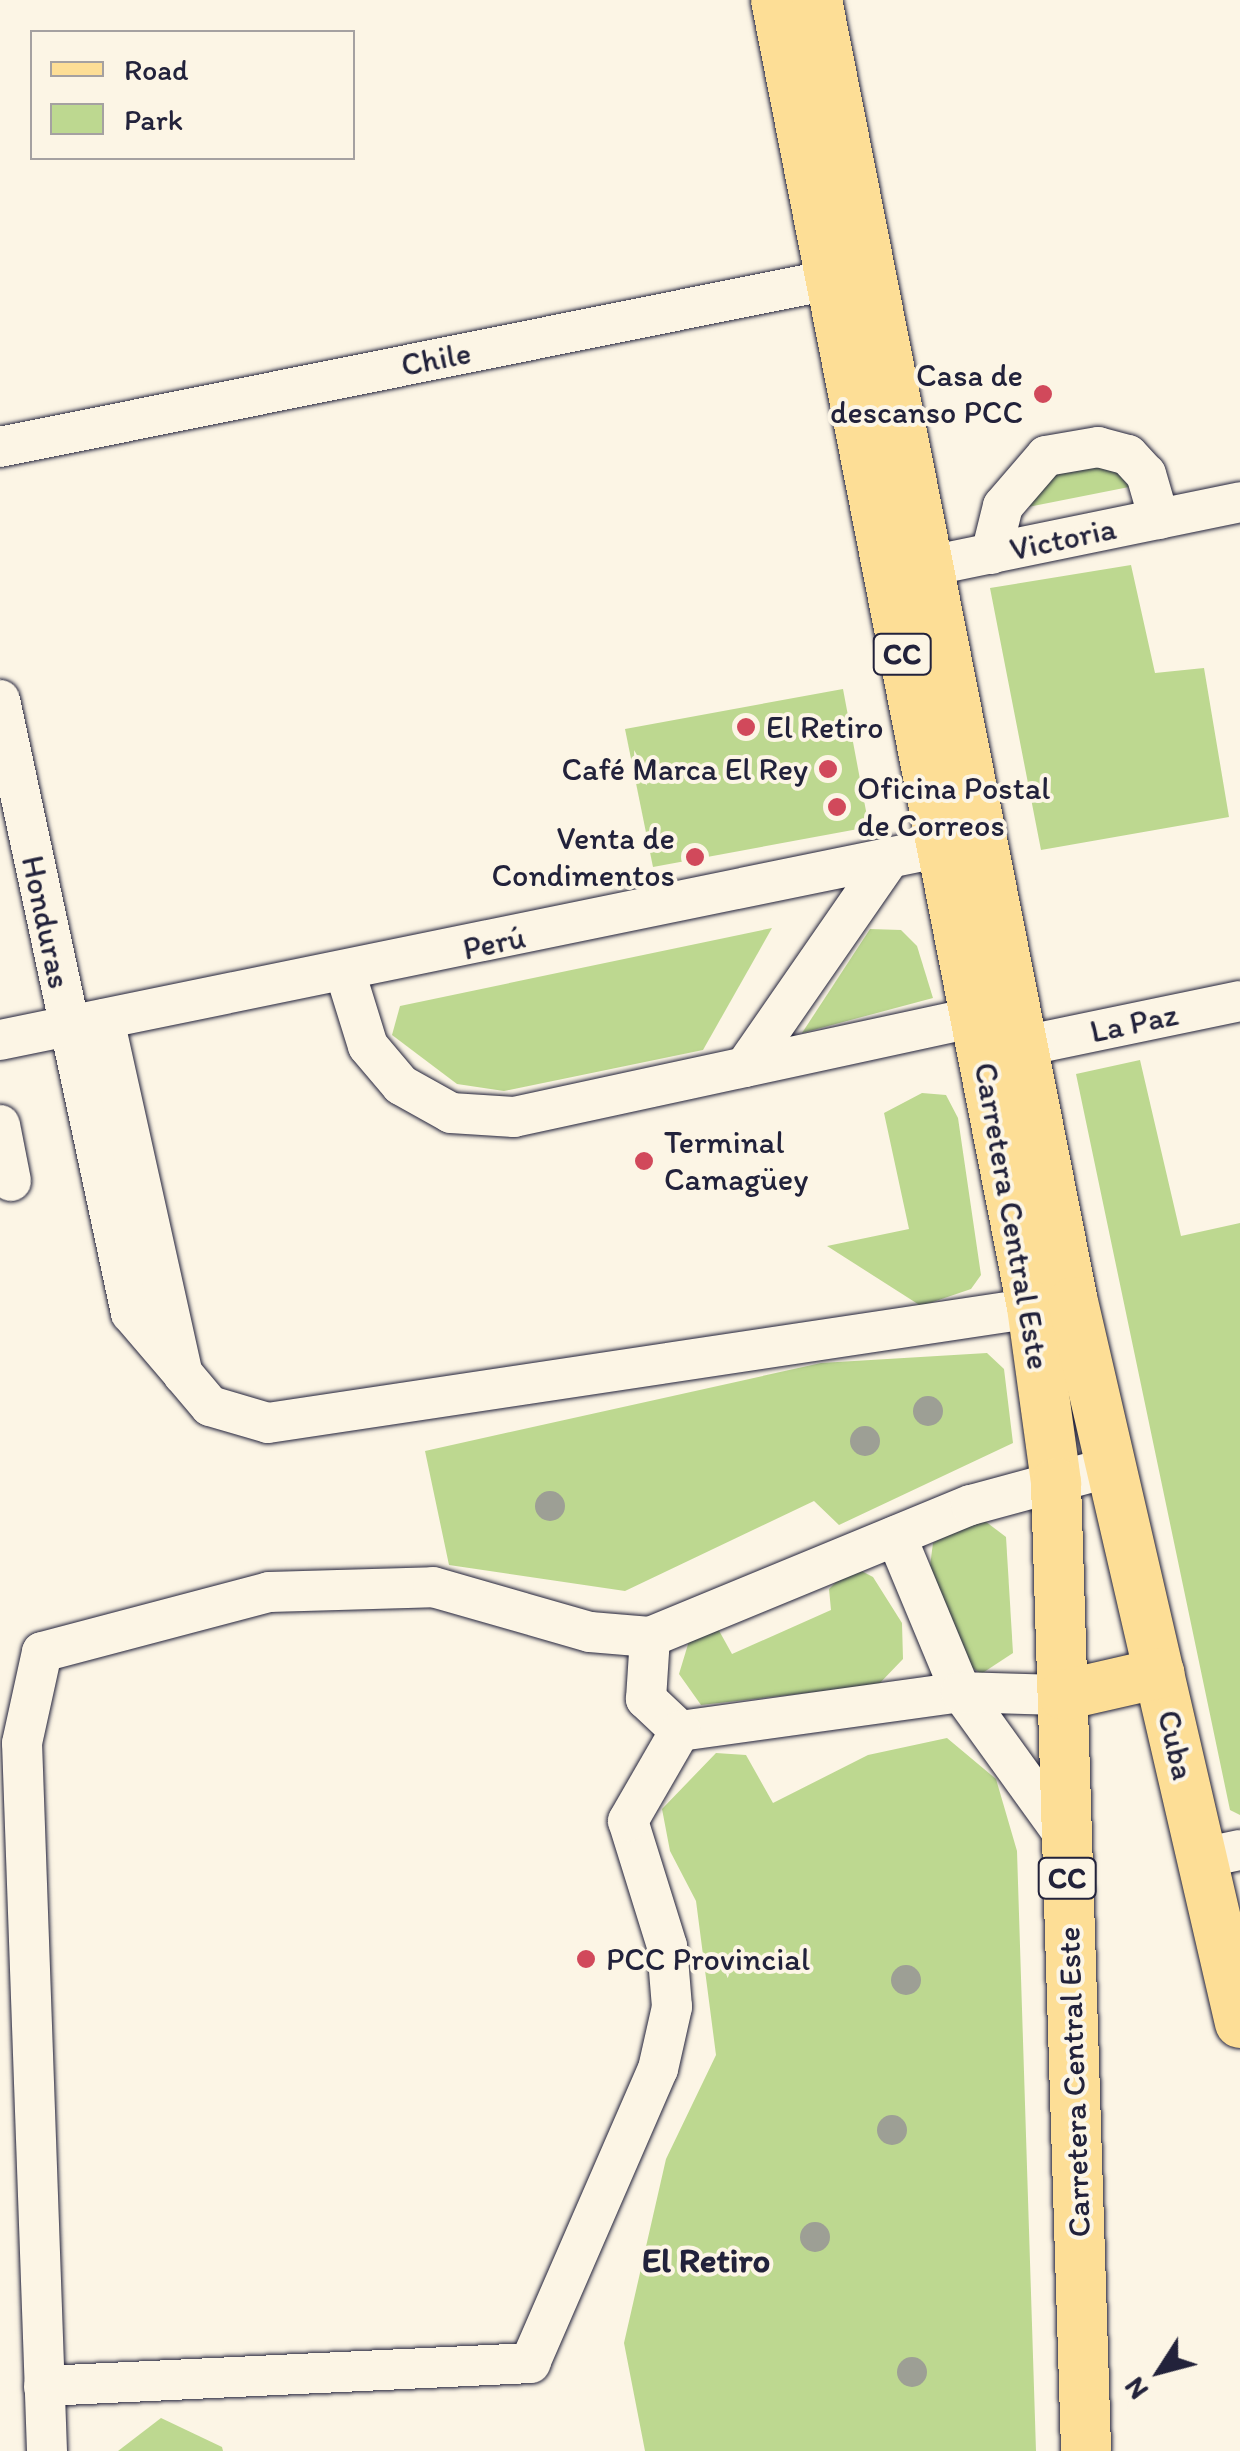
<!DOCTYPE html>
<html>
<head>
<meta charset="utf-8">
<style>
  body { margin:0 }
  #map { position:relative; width:1240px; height:2451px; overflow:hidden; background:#fcf5e5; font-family:Itim,sans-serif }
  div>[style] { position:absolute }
  .green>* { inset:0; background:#bdd890 }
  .roads { filter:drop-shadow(0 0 2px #22223b) drop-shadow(0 0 2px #22223b) }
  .minor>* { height:40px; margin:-20px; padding:0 20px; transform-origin:20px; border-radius:20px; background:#fcf5e5 }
  .major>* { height:50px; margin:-25px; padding:0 25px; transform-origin:25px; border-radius:25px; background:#fdde96 }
  .trees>* { width:30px; height:30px; margin:-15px; border-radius:50%; background:#9d9f95 }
  .dots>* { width:28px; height:28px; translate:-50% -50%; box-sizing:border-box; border:5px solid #fcf5e5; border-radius:50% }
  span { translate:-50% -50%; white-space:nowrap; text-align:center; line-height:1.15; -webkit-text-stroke:8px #fcf5e5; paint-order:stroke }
  .shield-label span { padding:2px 8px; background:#fcf5e5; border:2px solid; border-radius:8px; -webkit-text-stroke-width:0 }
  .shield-label { font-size:30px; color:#22223b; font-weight:700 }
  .street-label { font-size:32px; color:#22223b }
  .poi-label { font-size:32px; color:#22223b }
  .right { translate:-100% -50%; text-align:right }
  .left { translate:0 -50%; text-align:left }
  .neighbourhood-label { font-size:35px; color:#22223b; font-weight:700 }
  .legend { position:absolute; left:30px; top:30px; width:325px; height:130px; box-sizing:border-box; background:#fcf5e5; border:2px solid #a5a1a1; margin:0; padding:12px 18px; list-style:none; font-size:30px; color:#22223b }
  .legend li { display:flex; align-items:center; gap:20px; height:50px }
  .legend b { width:50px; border:2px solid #a5a1a1 }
  .north { position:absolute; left:1110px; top:2321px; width:100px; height:100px; -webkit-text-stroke:8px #fcf5e5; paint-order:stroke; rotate:234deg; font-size:28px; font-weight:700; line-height:40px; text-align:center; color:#22223b }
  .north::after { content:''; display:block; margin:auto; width:35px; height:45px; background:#22223b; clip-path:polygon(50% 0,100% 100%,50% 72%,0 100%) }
</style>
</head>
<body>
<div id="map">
  <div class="green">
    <i style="clip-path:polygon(1092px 466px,1115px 469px,1129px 487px,1023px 508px,1057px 471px)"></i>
    <i style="clip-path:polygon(1131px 565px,1155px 673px,1204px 668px,1229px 817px,1041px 850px,990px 588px)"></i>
    <i style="clip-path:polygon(843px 689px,869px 827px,653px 867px,625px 729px)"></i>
    <i style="clip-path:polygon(772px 928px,703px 1050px,504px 1091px,457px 1084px,392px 1035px,400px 1006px)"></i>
    <i style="clip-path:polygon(870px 929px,901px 930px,917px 946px,933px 998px,802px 1033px)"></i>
    <i style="clip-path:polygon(1140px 1060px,1181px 1236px,1240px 1223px,1240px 1815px,1230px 1810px,1076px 1074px)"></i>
    <i style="clip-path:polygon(922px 1093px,946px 1095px,958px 1118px,981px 1275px,971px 1289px,921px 1306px,827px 1246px,909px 1229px,884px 1113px)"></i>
    <i style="clip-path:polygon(987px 1353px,1004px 1369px,1013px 1443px,839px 1525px,814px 1501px,625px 1591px,449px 1565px,425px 1451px,821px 1363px)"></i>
    <i style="clip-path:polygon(981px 1518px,1006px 1537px,1013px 1653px,981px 1674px,969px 1665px,930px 1566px,933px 1543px)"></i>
    <i style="clip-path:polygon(852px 1566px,873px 1577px,902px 1623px,903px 1659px,878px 1685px,701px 1705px,679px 1674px,689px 1641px,717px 1627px,732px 1654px,831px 1610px,829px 1589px)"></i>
    <i style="clip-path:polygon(947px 1738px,996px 1779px,1017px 1851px,1036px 2451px,645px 2451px,624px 2343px,666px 2159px,716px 2055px,696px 1901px,670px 1851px,662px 1809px,716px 1753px,746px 1755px,773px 1803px,868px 1755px)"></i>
    <i style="clip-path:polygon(161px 2418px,222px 2447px,223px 2451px,118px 2451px)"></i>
  </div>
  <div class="roads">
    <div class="minor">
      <i style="left:0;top:447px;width:876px;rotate:-11.39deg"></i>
      <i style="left:991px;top:554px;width:49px;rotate:-76deg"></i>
      <i style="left:1003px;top:506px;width:66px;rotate:-49.3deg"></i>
      <i style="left:1046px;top:456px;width:53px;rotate:-9.8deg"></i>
      <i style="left:1098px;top:447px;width:31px;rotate:15deg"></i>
      <i style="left:1128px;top:455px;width:26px;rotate:47deg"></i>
      <i style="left:1146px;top:474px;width:47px;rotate:73.9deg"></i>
      <i style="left:900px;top:572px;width:347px;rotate:-11.6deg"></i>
      <i style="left:0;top:700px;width:627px;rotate:77.94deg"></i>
      <i style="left:131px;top:1313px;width:74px;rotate:49.4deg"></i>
      <i style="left:346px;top:975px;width:74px;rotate:72.8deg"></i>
      <i style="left:368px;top:1046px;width:51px;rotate:49.8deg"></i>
      <i style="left:401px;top:1085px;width:57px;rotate:29.2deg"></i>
      <i style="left:451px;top:1113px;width:63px;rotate:3.6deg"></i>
      <i style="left:514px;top:1117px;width:473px;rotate:-12.2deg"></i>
      <i style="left:104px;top:1019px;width:364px;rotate:77.5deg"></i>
      <i style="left:183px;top:1374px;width:42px;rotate:49.8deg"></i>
      <i style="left:210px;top:1406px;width:60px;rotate:16.3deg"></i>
      <i style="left:268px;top:1423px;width:801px;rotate:-8.54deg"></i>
      <i style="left:0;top:1040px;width:991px;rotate:-11.58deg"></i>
      <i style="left:1028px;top:1045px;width:217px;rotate:-11.7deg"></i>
      <i style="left:745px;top:1067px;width:253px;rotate:-55.3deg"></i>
      <i style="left:0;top:1125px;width:57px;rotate:78.9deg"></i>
      <i style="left:896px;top:1536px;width:169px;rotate:67.4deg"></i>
      <i style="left:961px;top:1692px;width:178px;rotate:54.2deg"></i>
      <i style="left:680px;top:1731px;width:47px;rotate:-136.7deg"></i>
      <i style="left:646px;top:1699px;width:62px;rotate:-86.3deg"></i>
      <i style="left:650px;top:1637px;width:347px;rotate:-22.4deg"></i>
      <i style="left:971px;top:1505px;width:145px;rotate:-15.2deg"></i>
      <i style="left:680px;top:1731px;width:284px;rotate:-7.9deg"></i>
      <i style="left:961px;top:1692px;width:103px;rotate:1.7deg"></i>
      <i style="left:1202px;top:1858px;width:39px;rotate:-12deg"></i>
      <i style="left:44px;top:2386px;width:487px;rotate:-2.7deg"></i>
      <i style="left:530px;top:2363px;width:321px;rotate:-66.5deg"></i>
      <i style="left:658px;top:2069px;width:64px;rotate:-77.3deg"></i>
      <i style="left:672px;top:2007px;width:61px;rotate:-94.7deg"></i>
      <i style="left:667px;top:1946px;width:131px;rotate:-107.3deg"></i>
      <i style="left:628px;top:1821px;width:104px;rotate:-60deg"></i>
      <i style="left:47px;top:2451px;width:708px;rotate:-92.02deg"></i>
      <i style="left:22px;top:1743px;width:93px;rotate:-77.6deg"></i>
      <i style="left:42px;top:1652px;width:235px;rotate:-14.8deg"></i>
      <i style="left:269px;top:1592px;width:164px;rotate:-1.7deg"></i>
      <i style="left:433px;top:1587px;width:163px;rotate:16deg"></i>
      <i style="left:590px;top:1632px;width:60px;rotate:4.8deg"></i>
    </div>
    <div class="major">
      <i style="left:776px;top:0;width:1332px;rotate:78.92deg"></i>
      <i style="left:1032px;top:1307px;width:178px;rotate:82.2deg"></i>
      <i style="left:1056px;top:1483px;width:968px;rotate:88.22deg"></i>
      <i style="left:817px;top:0;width:1327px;rotate:78.88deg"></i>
      <i style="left:1073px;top:1302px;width:740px;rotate:76.96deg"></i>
      <i style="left:1064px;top:1695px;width:98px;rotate:-12.9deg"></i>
    </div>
  </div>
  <div class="trees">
    <i style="left:928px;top:1411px"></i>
    <i style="left:865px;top:1441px"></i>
    <i style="left:550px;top:1506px"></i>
    <i style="left:906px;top:1980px"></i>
    <i style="left:892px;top:2130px"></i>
    <i style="left:815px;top:2237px"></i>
    <i style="left:912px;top:2372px"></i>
  </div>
  <div class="dots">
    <i style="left:1043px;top:394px;background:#d1495b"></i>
    <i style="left:746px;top:727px;background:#d1495b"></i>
    <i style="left:828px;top:769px;background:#d1495b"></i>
    <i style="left:837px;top:807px;background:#d1495b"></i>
    <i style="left:695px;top:857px;background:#d1495b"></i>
    <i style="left:644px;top:1161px;background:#d1495b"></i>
    <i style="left:586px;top:1959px;background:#d1495b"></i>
  </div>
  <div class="shield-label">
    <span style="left:902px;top:654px">CC</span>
    <span style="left:1067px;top:1878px">CC</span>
  </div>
  <div class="street-label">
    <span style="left:436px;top:359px;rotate:-11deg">Chile</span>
    <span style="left:1063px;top:539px;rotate:-12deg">Victoria</span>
    <span style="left:46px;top:922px;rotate:78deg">Honduras</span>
    <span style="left:494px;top:943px;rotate:-12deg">Perú</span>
    <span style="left:1134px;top:1023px;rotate:-12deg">La Paz</span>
    <span style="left:1012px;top:1216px;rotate:80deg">Carretera Central Este</span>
    <span style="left:1176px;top:1745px;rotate:77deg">Cuba</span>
    <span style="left:1074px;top:2082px;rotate:-92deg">Carretera Central Este</span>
  </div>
  <div class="poi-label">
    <span class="right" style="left:1023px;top:394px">Casa de<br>descanso PCC</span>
    <span class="left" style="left:766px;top:727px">El Retiro</span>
    <span class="right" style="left:808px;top:769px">Café Marca El Rey</span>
    <span class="left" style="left:857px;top:807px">Oficina Postal<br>de Correos</span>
    <span class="right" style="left:675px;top:857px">Venta de<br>Condimentos</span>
    <span class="left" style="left:664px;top:1161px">Terminal<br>Camagüey</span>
    <span class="left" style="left:606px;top:1959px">PCC Provincial</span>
  </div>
  <div class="neighbourhood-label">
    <span style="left:706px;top:2260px">El Retiro</span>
  </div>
  <ul class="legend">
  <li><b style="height:12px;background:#fdde96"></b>Road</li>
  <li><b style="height:28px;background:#bdd890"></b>Park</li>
  </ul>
  <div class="north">N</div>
</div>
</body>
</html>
